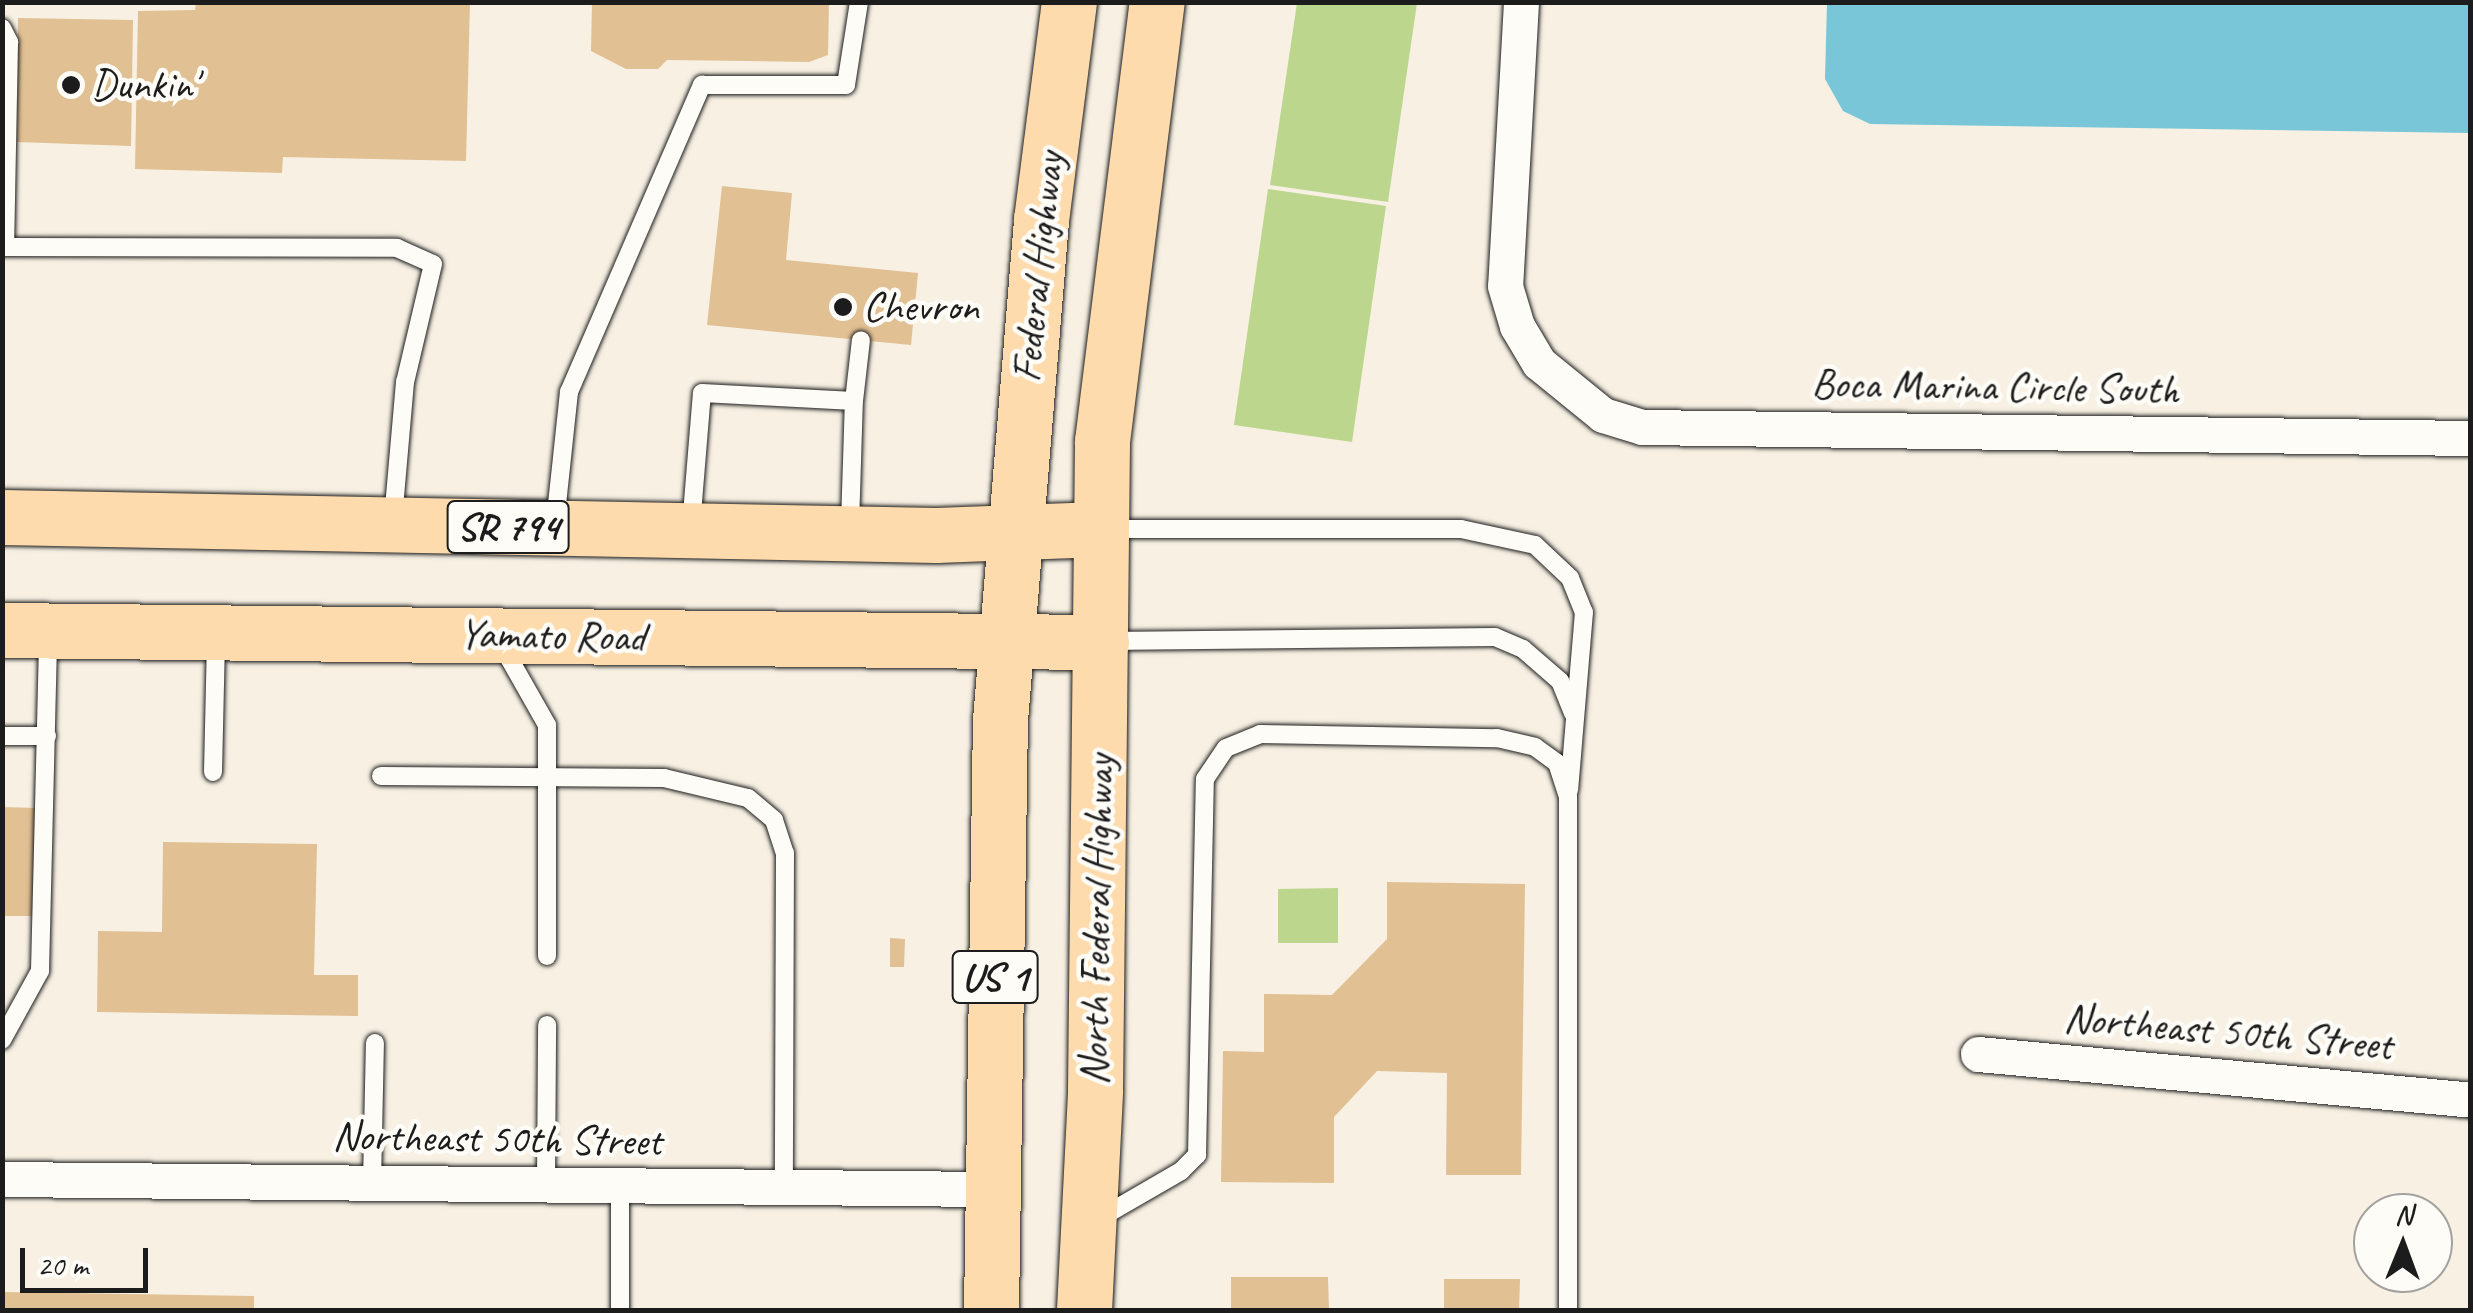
<!DOCTYPE html>
<html>
<head>
<meta charset="utf-8">
<style>
  body { margin:0 }
  #map { position:relative; width:2473px; height:1313px; overflow:hidden; background:#f7f0e3; font-family:Caveat,sans-serif }
  div>[style] { position:absolute }
  .green>* { inset:0; background:#bcd68e }
  .water>* { inset:0; background:#79c6d8 }
  .building>* { inset:0; background:#e1c093 }
  .roads { filter:drop-shadow(0 0 2px #1c1c1c) drop-shadow(0 0 2px #1c1c1c) }
  .lane>* { height:18px; margin:-9px; padding:0 9px; transform-origin:9px; border-radius:9px; background:#fdfcf7 }
  .street>* { height:35px; margin:-17.5px; padding:0 17.5px; transform-origin:17.5px; border-radius:17.5px; background:#fdfcf7 }
  .primary>* { height:55px; margin:-27.5px; padding:0 27.5px; transform-origin:27.5px; border-radius:27.5px; background:#fedbac }
  .dots>* { width:28px; height:28px; translate:-50% -50%; box-sizing:border-box; border:5px solid #fdfcf7; border-radius:50% }
  span { translate:-50% -50%; white-space:nowrap; text-align:center; line-height:1.15; -webkit-text-stroke:9px #fdfcf7; paint-order:stroke }
  .shield-label span { padding:2px 8px; background:#fdfcf7; border:2px solid; border-radius:8px; -webkit-text-stroke-width:0 }
  .shield-label { font-size:40px; color:#1c1c1c; font-weight:700 }
  .poi-label { font-size:42px; color:#1c1c1c }
  .left { translate:0 -50%; text-align:left }
  .street-label { font-size:42px; color:#1c1c1c }
  .frame { position:absolute; inset:0; border:5px solid #1c1c1c; pointer-events:none }
  .north { position:absolute; left:2353px; top:1193px; width:100px; height:100px; box-sizing:border-box; background:#fdfcf7; border:2px solid #a3a29f; border-radius:50%; rotate:1deg; font-size:28px; font-weight:700; line-height:40px; text-align:center; color:#1c1c1c }
  .north::after { content:''; display:block; margin:auto; width:35px; height:45px; background:#1c1c1c; clip-path:polygon(50% 0,100% 100%,50% 72%,0 100%) }
  .scale { position:absolute; left:20px; top:1248px; width:128px; height:45px; box-sizing:border-box; border:5px solid #1c1c1c; border-top:0; padding-left:12px; font-size:30px; line-height:35px; white-space:nowrap; color:#1c1c1c; -webkit-text-stroke:8px #fdfcf7; paint-order:stroke }
</style>
</head>
<body>
<div id="map">
  <div class="green">
    <i style="clip-path:polygon(1297px 3px,1417px 3px,1388px 202px,1270px 185px)"></i>
    <i style="clip-path:polygon(1268px 189px,1386px 206px,1352px 442px,1234px 425px)"></i>
    <i style="clip-path:polygon(1338px 888px,1338px 943px,1278px 943px,1278px 889px)"></i>
  </div>
  <div class="water">
    <i style="clip-path:polygon(1827px 3px,2470px 3px,2470px 133px,1870px 124px,1843px 111px,1825px 79px)"></i>
  </div>
  <div class="building">
    <i style="clip-path:polygon(196px 2px,470px 2px,466px 161px,283px 157px,282px 173px,135px 169px,138px 11px,195px 10px)"></i>
    <i style="clip-path:polygon(592px 2px,829px 2px,828px 55px,809px 62px,667px 60px,658px 69px,626px 69px,591px 51px)"></i>
    <i style="clip-path:polygon(18px 18px,133px 20px,131px 146px,17px 142px)"></i>
    <i style="clip-path:polygon(722px 186px,792px 193px,786px 260px,918px 273px,911px 345px,707px 325px)"></i>
    <i style="clip-path:polygon(2px 807px,37px 808px,35px 916px,2px 916px)"></i>
    <i style="clip-path:polygon(163px 842px,317px 844px,314px 975px,358px 975px,358px 1016px,97px 1012px,98px 931px,162px 932px)"></i>
    <i style="clip-path:polygon(1387px 882px,1525px 884px,1521px 1175px,1446px 1175px,1447px 1073px,1377px 1071px,1334px 1117px,1334px 1183px,1221px 1182px,1223px 1051px,1264px 1052px,1264px 994px,1332px 995px,1387px 939px)"></i>
    <i style="clip-path:polygon(890px 938px,905px 939px,904px 967px,890px 967px)"></i>
    <i style="clip-path:polygon(1231px 1277px,1328px 1277px,1329px 1310px,1231px 1310px)"></i>
    <i style="clip-path:polygon(1444px 1279px,1520px 1279px,1519px 1310px,1444px 1310px)"></i>
    <i style="clip-path:polygon(2px 1292px,254px 1296px,254px 1310px,2px 1310px)"></i>
  </div>
  <div class="roads">
    <div class="lane">
      <i style="left:2px;top:28px;width:16px;rotate:63deg"></i>
      <i style="left:9px;top:42px;width:205px;rotate:91.1deg"></i>
      <i style="left:2px;top:247px;width:395px;rotate:0.1deg"></i>
      <i style="left:397px;top:248px;width:39px;rotate:24deg"></i>
      <i style="left:433px;top:264px;width:121px;rotate:103.3deg"></i>
      <i style="left:405px;top:382px;width:138px;rotate:95deg"></i>
      <i style="left:555px;top:523px;width:132px;rotate:-83.9deg"></i>
      <i style="left:569px;top:392px;width:335px;rotate:-66.6deg"></i>
      <i style="left:702px;top:85px;width:144px"></i>
      <i style="left:846px;top:85px;width:84px;rotate:-81.1deg"></i>
      <i style="left:850px;top:525px;width:124px;rotate:-88.2deg"></i>
      <i style="left:691px;top:526px;width:133px;rotate:-85.3deg"></i>
      <i style="left:702px;top:393px;width:152px;rotate:3deg"></i>
      <i style="left:854px;top:401px;width:61px;rotate:-83.5deg"></i>
      <i style="left:1106px;top:529px;width:355px"></i>
      <i style="left:1461px;top:529px;width:76px;rotate:12.2deg"></i>
      <i style="left:1535px;top:545px;width:48px;rotate:43.3deg"></i>
      <i style="left:1570px;top:578px;width:37px;rotate:68deg"></i>
      <i style="left:1584px;top:612px;width:178px;rotate:94.8deg"></i>
      <i style="left:1106px;top:641px;width:389px;rotate:-0.6deg"></i>
      <i style="left:1495px;top:637px;width:30px;rotate:23deg"></i>
      <i style="left:1523px;top:649px;width:49px;rotate:40.9deg"></i>
      <i style="left:1560px;top:681px;width:35px;rotate:68deg"></i>
      <i style="left:501px;top:644px;width:93px;rotate:60.4deg"></i>
      <i style="left:547px;top:725px;width:231px;rotate:90deg"></i>
      <i style="left:2px;top:736px;width:45px"></i>
      <i style="left:213px;top:772px;width:132px;rotate:-88.7deg"></i>
      <i style="left:381px;top:776px;width:283px;rotate:0.4deg"></i>
      <i style="left:664px;top:778px;width:86px;rotate:13.4deg"></i>
      <i style="left:748px;top:798px;width:34px;rotate:40deg"></i>
      <i style="left:774px;top:820px;width:35px;rotate:72deg"></i>
      <i style="left:785px;top:853px;width:333px;rotate:90.2deg"></i>
      <i style="left:2px;top:1040px;width:79px;rotate:-61.2deg"></i>
      <i style="left:40px;top:971px;width:336px;rotate:-88.6deg"></i>
      <i style="left:372px;top:1183px;width:140px;rotate:-88.8deg"></i>
      <i style="left:546px;top:1184px;width:159px;rotate:-89.6deg"></i>
      <i style="left:620px;top:1185px;width:125px;rotate:90deg"></i>
      <i style="left:1100px;top:1218px;width:94px;rotate:-30.1deg"></i>
      <i style="left:1181px;top:1171px;width:23px;rotate:-45deg"></i>
      <i style="left:1197px;top:1155px;width:376px;rotate:-88.8deg"></i>
      <i style="left:1205px;top:779px;width:37px;rotate:-56deg"></i>
      <i style="left:1226px;top:748px;width:37px;rotate:-22deg"></i>
      <i style="left:1260px;top:734px;width:237px;rotate:1deg"></i>
      <i style="left:1497px;top:738px;width:39px;rotate:13deg"></i>
      <i style="left:1535px;top:747px;width:27px;rotate:36deg"></i>
      <i style="left:1557px;top:763px;width:36px;rotate:72deg"></i>
      <i style="left:1568px;top:797px;width:513px;rotate:90deg"></i>
    </div>
    <div class="street">
      <i style="left:1521px;top:2px;width:284px;rotate:93.2deg"></i>
      <i style="left:1505px;top:286px;width:42px;rotate:73.3deg"></i>
      <i style="left:1517px;top:326px;width:43px;rotate:59.3deg"></i>
      <i style="left:1539px;top:363px;width:82px;rotate:39.1deg"></i>
      <i style="left:1603px;top:415px;width:41px;rotate:17.1deg"></i>
      <i style="left:1642px;top:427px;width:828px;rotate:0.76deg"></i>
      <i style="left:1978px;top:1054px;width:494px;rotate:5.3deg"></i>
      <i style="left:2px;top:1179px;width:990px;rotate:0.58deg"></i>
    </div>
    <div class="primary">
      <i style="left:2px;top:517px;width:934px;rotate:1.1deg"></i>
      <i style="left:936px;top:535px;width:164px;rotate:-2.1deg"></i>
      <i style="left:2px;top:630px;width:1099px;rotate:0.63deg"></i>
      <i style="left:991px;top:1310px;width:590px;rotate:-89.13deg"></i>
      <i style="left:1000px;top:720px;width:502px;rotate:-85.31deg"></i>
      <i style="left:1041px;top:220px;width:220px;rotate:-82.7deg"></i>
      <i style="left:1084px;top:1310px;width:220px;rotate:-87.1deg"></i>
      <i style="left:1095px;top:1090px;width:649px;rotate:-89.38deg"></i>
      <i style="left:1102px;top:441px;width:442px;rotate:-82.9deg"></i>
    </div>
  </div>
  <div class="dots">
    <i style="left:71px;top:85px;background:#1c1c1c"></i>
    <i style="left:843px;top:307px;background:#1c1c1c"></i>
  </div>
  <div class="shield-label">
    <span style="left:508px;top:527px">SR 794</span>
    <span style="left:995px;top:977px">US 1</span>
  </div>
  <div class="poi-label">
    <span class="left" style="left:91px;top:85px">Dunkin'</span>
    <span class="left" style="left:863px;top:307px">Chevron</span>
  </div>
  <div class="street-label">
    <span style="left:1038px;top:267px;rotate:-84deg">Federal Highway</span>
    <span style="left:1995px;top:387px;rotate:1deg">Boca Marina Circle South</span>
    <span style="left:552px;top:636px;rotate:1deg">Yamato Road</span>
    <span style="left:1097px;top:920px;rotate:-89deg">North Federal Highway</span>
    <span style="left:2228px;top:1032px;rotate:5deg">Northeast 50th Street</span>
    <span style="left:497px;top:1139px;rotate:1deg">Northeast 50th Street</span>
  </div>
  <div class="frame"></div>
  <div class="north">N</div>
  <div class="scale">20 m</div>
</div>
</body>
</html>
